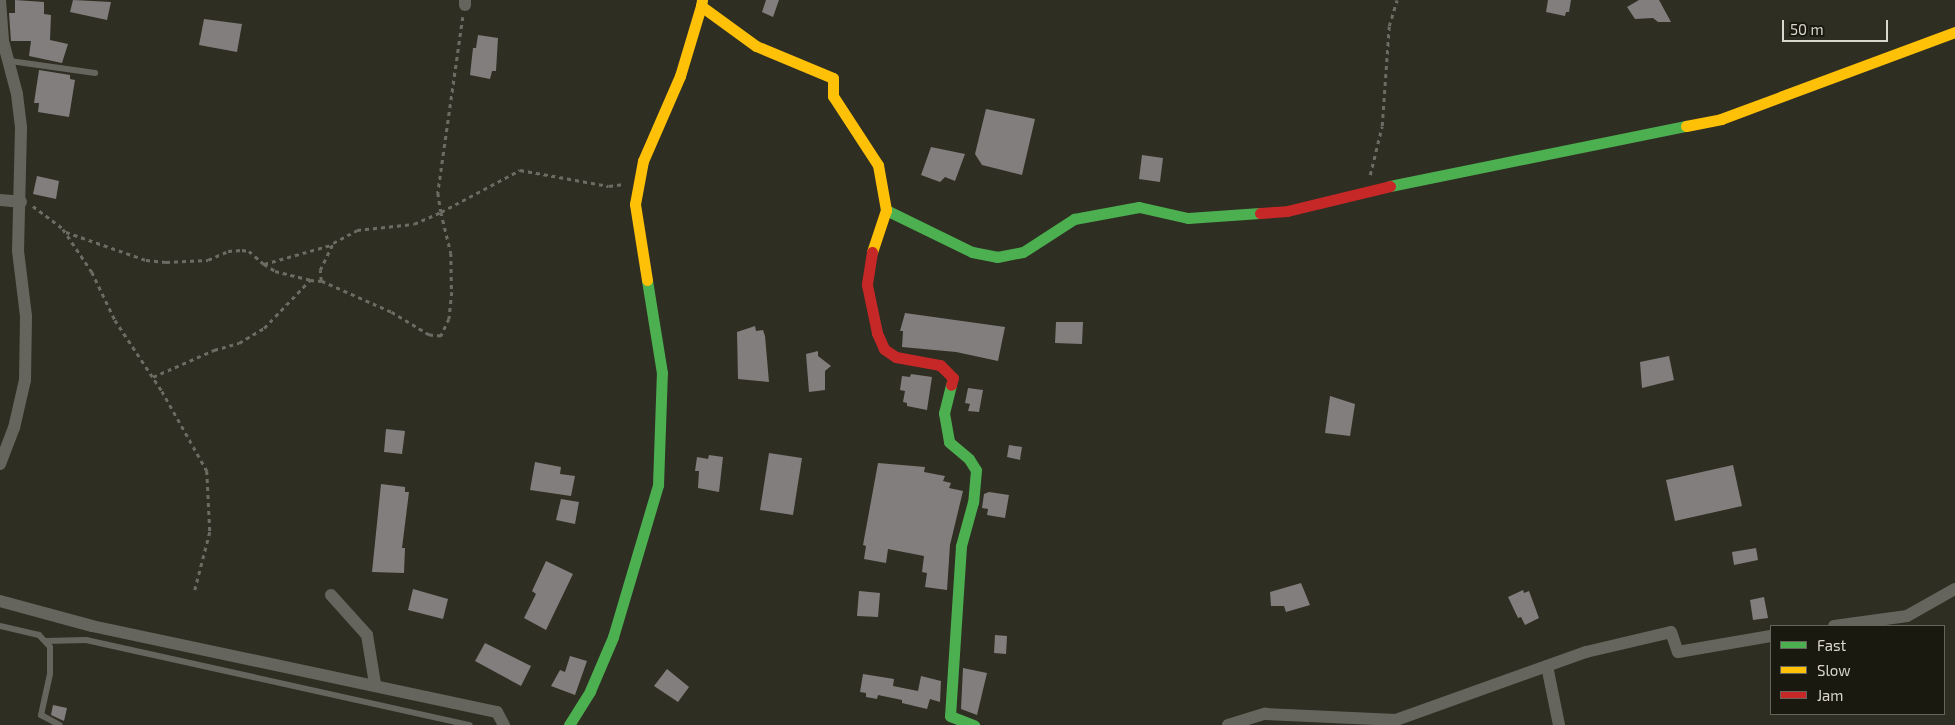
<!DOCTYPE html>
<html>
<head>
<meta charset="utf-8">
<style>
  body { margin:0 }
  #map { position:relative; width:1955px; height:725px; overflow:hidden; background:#2f2e23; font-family:"Exo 2",sans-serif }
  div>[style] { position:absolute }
  .building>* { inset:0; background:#827e7d }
  .path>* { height:2.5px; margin-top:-1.25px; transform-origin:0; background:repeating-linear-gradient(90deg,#6d6c64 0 4px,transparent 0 8px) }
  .lane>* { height:6px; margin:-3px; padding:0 3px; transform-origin:3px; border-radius:3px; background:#66655d }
  .street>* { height:12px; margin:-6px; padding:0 6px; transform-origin:6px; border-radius:6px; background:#66655d }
  .fast>* { height:11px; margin:-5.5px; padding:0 5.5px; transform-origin:5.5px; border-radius:5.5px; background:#4caf50 }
  .slow>* { height:11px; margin:-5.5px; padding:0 5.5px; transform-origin:5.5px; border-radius:5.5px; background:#ffc107 }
  .jam>* { height:11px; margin:-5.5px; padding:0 5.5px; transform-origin:5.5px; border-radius:5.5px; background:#c62828 }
  span { translate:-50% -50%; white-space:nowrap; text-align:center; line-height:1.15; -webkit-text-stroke:5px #1a1910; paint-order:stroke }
  .legend { position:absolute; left:1770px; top:625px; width:175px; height:90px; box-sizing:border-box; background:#1a1910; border:1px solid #67655b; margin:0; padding:6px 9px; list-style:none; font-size:15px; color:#dad8cc }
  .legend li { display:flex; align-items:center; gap:10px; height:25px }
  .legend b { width:25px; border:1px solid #67655b }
  .scale { position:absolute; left:1782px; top:20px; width:106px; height:22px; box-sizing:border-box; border:2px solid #dad8cc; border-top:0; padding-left:6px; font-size:15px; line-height:18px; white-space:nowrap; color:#dad8cc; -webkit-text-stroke:4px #1a1910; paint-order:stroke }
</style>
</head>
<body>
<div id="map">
  <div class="building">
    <i style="clip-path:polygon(15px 0,44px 2px,44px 14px,51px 15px,50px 40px,68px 44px,62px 63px,29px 56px,31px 41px,11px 41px,9px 13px,15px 13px)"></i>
    <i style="clip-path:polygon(73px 0,111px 2px,107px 20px,70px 12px)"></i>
    <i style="clip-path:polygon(766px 0,779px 0,773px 17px,762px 12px)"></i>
    <i style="clip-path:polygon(1548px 0,1571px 0,1569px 12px,1566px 12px,1565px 16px,1546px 12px)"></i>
    <i style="clip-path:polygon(1639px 0,1659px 0,1671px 22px,1658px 22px,1653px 18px,1635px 19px,1627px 7px)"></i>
    <i style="clip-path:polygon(204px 19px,242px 24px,237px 52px,199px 45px)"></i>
    <i style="clip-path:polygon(478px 35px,498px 38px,496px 71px,492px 71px,490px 79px,470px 75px,473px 48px,476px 48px)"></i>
    <i style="clip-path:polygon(39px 70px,70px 75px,70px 79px,75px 80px,69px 117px,38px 112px,39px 103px,34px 103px)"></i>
    <i style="clip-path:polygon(986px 109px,1035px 119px,1022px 175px,982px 165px,975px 154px)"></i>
    <i style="clip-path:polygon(931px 147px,965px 154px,955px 181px,945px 177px,940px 182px,921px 175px)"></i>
    <i style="clip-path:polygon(1142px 155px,1163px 158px,1160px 182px,1139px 179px)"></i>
    <i style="clip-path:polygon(37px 176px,59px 181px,56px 199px,33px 194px)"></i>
    <i style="clip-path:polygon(905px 313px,1005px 327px,998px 361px,956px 352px,902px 347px,903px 331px,900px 331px)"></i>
    <i style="clip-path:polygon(1056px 322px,1083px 322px,1082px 344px,1055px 343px)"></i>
    <i style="clip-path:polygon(755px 326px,756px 331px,763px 330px,765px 336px,769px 382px,738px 379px,737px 332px)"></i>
    <i style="clip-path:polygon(818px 351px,818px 356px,831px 366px,825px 371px,825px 390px,809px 392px,806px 354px)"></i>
    <i style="clip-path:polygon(1669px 356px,1674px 380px,1642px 388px,1640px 362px)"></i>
    <i style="clip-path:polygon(911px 374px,932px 377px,927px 410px,907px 406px,907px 403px,903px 402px,905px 391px,900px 390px,902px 376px,910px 377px)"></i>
    <i style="clip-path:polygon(968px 388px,983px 390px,979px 412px,968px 411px,970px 404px,965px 403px)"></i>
    <i style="clip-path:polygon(1330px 396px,1355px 404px,1350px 436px,1325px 433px)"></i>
    <i style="clip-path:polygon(386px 429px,405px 431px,402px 454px,384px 452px)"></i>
    <i style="clip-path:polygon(1009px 445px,1022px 447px,1020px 460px,1007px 457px)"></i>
    <i style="clip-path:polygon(769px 453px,802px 458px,793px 515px,760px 510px)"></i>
    <i style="clip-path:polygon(709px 455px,723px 457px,719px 492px,698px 488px,699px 471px,695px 471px,697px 457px,708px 459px)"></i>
    <i style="clip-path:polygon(535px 462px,561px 467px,560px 474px,575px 476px,571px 496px,530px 490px)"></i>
    <i style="clip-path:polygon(878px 463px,925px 467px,924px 472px,945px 476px,943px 481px,951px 483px,949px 488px,963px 491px,950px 545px,947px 590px,925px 587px,927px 573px,922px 572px,924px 556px,888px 549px,886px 563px,864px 559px,866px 546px,863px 545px)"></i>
    <i style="clip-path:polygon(1733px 465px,1742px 506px,1675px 521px,1666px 480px)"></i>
    <i style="clip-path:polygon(381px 484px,405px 487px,405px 492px,409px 492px,402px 548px,405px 548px,404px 573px,372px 572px)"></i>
    <i style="clip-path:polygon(989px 492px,1009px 495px,1005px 518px,987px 515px,988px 509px,982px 508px,984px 494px)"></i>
    <i style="clip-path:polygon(561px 499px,579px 502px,575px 524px,556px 520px)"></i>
    <i style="clip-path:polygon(1756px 548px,1758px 560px,1734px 565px,1732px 552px)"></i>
    <i style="clip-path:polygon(546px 561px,573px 574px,546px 630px,524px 618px,536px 594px,532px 591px)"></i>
    <i style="clip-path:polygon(1301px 583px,1310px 605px,1286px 612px,1284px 606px,1271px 606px,1270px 592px)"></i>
    <i style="clip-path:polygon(413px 589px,448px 599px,443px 619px,408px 610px)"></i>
    <i style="clip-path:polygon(1523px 590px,1524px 593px,1529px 591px,1539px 618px,1525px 625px,1521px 617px,1518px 618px,1508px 597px)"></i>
    <i style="clip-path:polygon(859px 591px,880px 593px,878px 617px,857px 616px)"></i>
    <i style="clip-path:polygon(1764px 597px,1768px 618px,1753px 620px,1750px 600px)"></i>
    <i style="clip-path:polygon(995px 635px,1007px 636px,1006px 654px,994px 653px)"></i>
    <i style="clip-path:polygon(485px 643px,531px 666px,521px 686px,475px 661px)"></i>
    <i style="clip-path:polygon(570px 656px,587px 661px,575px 695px,551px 686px,560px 670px,565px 672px)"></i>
    <i style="clip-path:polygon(963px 668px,987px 673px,977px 715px,961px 709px)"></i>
    <i style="clip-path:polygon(667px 669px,689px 687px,678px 702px,654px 686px)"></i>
    <i style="clip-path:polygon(863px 674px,894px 679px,893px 686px,918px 691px,921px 676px,941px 681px,940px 702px,930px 699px,927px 709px,902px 703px,902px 700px,878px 695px,877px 699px,866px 697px,866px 693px,860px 692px)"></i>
    <i style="clip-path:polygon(53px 705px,67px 708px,64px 721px,51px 715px)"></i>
  </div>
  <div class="path">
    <i style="left:463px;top:17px;width:178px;rotate:98.1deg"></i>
    <i style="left:438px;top:193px;width:19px;rotate:81deg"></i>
    <i style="left:441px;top:212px;width:42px;rotate:76.3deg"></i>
    <i style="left:451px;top:253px;width:39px;rotate:89deg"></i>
    <i style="left:452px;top:292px;width:27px;rotate:96deg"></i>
    <i style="left:449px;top:319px;width:19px;rotate:115deg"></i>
    <i style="left:441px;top:336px;width:12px;rotate:-175deg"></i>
    <i style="left:429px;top:335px;width:44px;rotate:-148.8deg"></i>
    <i style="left:391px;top:312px;width:77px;rotate:-156.1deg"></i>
    <i style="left:321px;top:281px;width:11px;rotate:-95deg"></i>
    <i style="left:320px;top:270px;width:30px;rotate:-64deg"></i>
    <i style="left:333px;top:243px;width:27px;rotate:-28deg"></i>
    <i style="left:357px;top:230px;width:57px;rotate:-6deg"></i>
    <i style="left:414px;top:224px;width:30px;rotate:-24deg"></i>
    <i style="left:441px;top:212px;width:89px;rotate:-28deg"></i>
    <i style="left:520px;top:170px;width:90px;rotate:10.2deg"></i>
    <i style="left:609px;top:186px;width:15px;rotate:-8deg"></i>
    <i style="left:1370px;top:175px;width:50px;rotate:-76.2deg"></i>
    <i style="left:1382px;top:126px;width:100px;rotate:-86deg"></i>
    <i style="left:1389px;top:26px;width:27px;rotate:-73deg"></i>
    <i style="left:33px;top:206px;width:38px;rotate:37deg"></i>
    <i style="left:63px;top:229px;width:52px;rotate:56deg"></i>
    <i style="left:92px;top:272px;width:53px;rotate:64.4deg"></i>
    <i style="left:115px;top:320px;width:85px;rotate:56.5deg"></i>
    <i style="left:162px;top:391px;width:92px;rotate:60.6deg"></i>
    <i style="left:207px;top:471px;width:61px;rotate:87.2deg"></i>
    <i style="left:210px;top:532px;width:60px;rotate:104.5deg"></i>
    <i style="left:66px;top:232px;width:85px;rotate:19.3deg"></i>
    <i style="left:146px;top:260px;width:20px;rotate:6deg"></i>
    <i style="left:166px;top:262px;width:42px;rotate:-2.7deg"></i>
    <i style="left:208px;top:260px;width:22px;rotate:-24deg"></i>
    <i style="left:228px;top:251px;width:14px;rotate:-4deg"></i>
    <i style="left:242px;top:250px;width:7px;rotate:8deg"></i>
    <i style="left:249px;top:251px;width:20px;rotate:41deg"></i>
    <i style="left:264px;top:264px;width:70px;rotate:-15.8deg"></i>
    <i style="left:264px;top:264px;width:13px;rotate:32deg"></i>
    <i style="left:275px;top:271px;width:36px;rotate:14deg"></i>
    <i style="left:153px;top:377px;width:67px;rotate:-23.9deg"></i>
    <i style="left:214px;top:350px;width:26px;rotate:-16deg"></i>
    <i style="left:239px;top:343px;width:29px;rotate:-31deg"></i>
    <i style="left:264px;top:328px;width:66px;rotate:-46.2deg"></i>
    <i style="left:310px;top:280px;width:11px;rotate:5deg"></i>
  </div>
  <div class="lane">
    <i style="left:10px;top:61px;width:86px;rotate:8deg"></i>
    <i style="left:0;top:626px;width:40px;rotate:13deg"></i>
    <i style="left:39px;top:635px;width:16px;rotate:47deg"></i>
    <i style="left:50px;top:647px;width:27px;rotate:90deg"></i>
    <i style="left:50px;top:674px;width:42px;rotate:102.4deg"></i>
    <i style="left:41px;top:715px;width:21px;rotate:28deg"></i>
    <i style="left:46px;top:641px;width:40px;rotate:-1.4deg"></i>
    <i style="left:86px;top:640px;width:393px;rotate:12.5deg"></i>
  </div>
  <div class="street">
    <i style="left:465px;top:5px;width:5px;rotate:-90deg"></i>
    <i style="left:0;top:200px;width:21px;rotate:5deg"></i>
    <i style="left:0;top:464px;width:39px;rotate:-69deg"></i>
    <i style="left:14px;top:428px;width:49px;rotate:-77.1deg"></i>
    <i style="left:25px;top:380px;width:64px;rotate:-89.1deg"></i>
    <i style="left:26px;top:316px;width:65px;rotate:-97deg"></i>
    <i style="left:18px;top:251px;width:124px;rotate:-88.6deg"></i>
    <i style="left:21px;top:127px;width:33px;rotate:-97deg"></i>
    <i style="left:17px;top:94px;width:55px;rotate:-104.8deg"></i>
    <i style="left:3px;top:41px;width:41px;rotate:-94.2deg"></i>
    <i style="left:331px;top:595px;width:54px;rotate:48deg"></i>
    <i style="left:367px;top:635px;width:50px;rotate:80.7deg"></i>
    <i style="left:0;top:601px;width:95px;rotate:15.2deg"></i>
    <i style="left:92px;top:626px;width:414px;rotate:12deg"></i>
    <i style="left:497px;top:712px;width:15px;rotate:62deg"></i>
    <i style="left:1834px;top:626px;width:74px;rotate:-7.8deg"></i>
    <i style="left:1907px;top:616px;width:55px;rotate:-29.4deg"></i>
    <i style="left:1547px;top:666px;width:60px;rotate:78.5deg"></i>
    <i style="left:1228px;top:725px;width:39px;rotate:-17deg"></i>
    <i style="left:1265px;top:714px;width:131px;rotate:2.6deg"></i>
    <i style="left:1396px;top:720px;width:202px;rotate:-19.7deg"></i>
    <i style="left:1586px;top:652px;width:87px;rotate:-13.2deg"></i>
    <i style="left:1671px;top:632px;width:21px;rotate:71deg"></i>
    <i style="left:1678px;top:652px;width:94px;rotate:-9.8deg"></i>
  </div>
  <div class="fast">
    <i style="left:1390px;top:186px;width:302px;rotate:-11.5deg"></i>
    <i style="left:886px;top:210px;width:96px;rotate:26deg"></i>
    <i style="left:972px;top:252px;width:25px;rotate:11deg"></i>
    <i style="left:997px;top:257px;width:26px;rotate:-11deg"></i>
    <i style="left:1023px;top:252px;width:61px;rotate:-32.9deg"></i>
    <i style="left:1074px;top:219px;width:66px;rotate:-10.5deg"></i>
    <i style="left:1139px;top:207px;width:50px;rotate:12.7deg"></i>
    <i style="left:1188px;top:218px;width:72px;rotate:-4deg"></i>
    <i style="left:951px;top:385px;width:29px;rotate:104deg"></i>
    <i style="left:944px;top:413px;width:29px;rotate:80deg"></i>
    <i style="left:949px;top:442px;width:26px;rotate:40deg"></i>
    <i style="left:969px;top:459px;width:13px;rotate:58deg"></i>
    <i style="left:976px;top:470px;width:32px;rotate:95deg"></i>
    <i style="left:973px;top:502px;width:46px;rotate:105.3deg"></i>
    <i style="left:961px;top:546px;width:170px;rotate:93.7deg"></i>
    <i style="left:950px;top:716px;width:26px;rotate:21deg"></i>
    <i style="left:569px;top:725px;width:40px;rotate:-58deg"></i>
    <i style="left:590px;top:691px;width:59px;rotate:-66.9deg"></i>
    <i style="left:613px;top:637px;width:159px;rotate:-73.5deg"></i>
    <i style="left:658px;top:485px;width:112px;rotate:-88deg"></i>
    <i style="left:662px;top:373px;width:94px;rotate:-99.2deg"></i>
  </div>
  <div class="slow">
    <i style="left:702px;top:0;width:6px;rotate:99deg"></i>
    <i style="left:701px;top:6px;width:68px;rotate:36deg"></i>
    <i style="left:756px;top:46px;width:83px;rotate:22.6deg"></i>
    <i style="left:833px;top:78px;width:18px;rotate:90deg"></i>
    <i style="left:833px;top:96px;width:82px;rotate:56.9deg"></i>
    <i style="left:878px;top:165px;width:46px;rotate:79.9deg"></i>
    <i style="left:886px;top:210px;width:44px;rotate:108.4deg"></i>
    <i style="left:1686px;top:126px;width:36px;rotate:-11deg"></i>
    <i style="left:1721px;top:119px;width:250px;rotate:-20.4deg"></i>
    <i style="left:647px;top:280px;width:77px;rotate:-99deg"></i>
    <i style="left:635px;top:204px;width:44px;rotate:-79.5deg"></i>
    <i style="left:643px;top:161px;width:93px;rotate:-66.5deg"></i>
    <i style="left:680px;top:76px;width:73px;rotate:-73.3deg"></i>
  </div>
  <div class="jam">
    <i style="left:1260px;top:213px;width:27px;rotate:-4deg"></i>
    <i style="left:1287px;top:211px;width:106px;rotate:-13.6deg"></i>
    <i style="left:872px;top:252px;width:33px;rotate:99deg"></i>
    <i style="left:867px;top:285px;width:49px;rotate:78.2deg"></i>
    <i style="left:877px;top:333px;width:17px;rotate:66deg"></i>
    <i style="left:884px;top:349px;width:14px;rotate:34deg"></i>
    <i style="left:896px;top:357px;width:45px;rotate:10.3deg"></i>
    <i style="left:940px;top:365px;width:18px;rotate:45deg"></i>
    <i style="left:953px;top:378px;width:7px;rotate:106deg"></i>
  </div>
  <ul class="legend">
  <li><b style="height:6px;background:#4caf50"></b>Fast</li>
  <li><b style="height:6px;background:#ffc107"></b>Slow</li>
  <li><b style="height:6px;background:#c62828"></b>Jam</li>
  </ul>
  <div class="scale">50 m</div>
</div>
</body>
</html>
